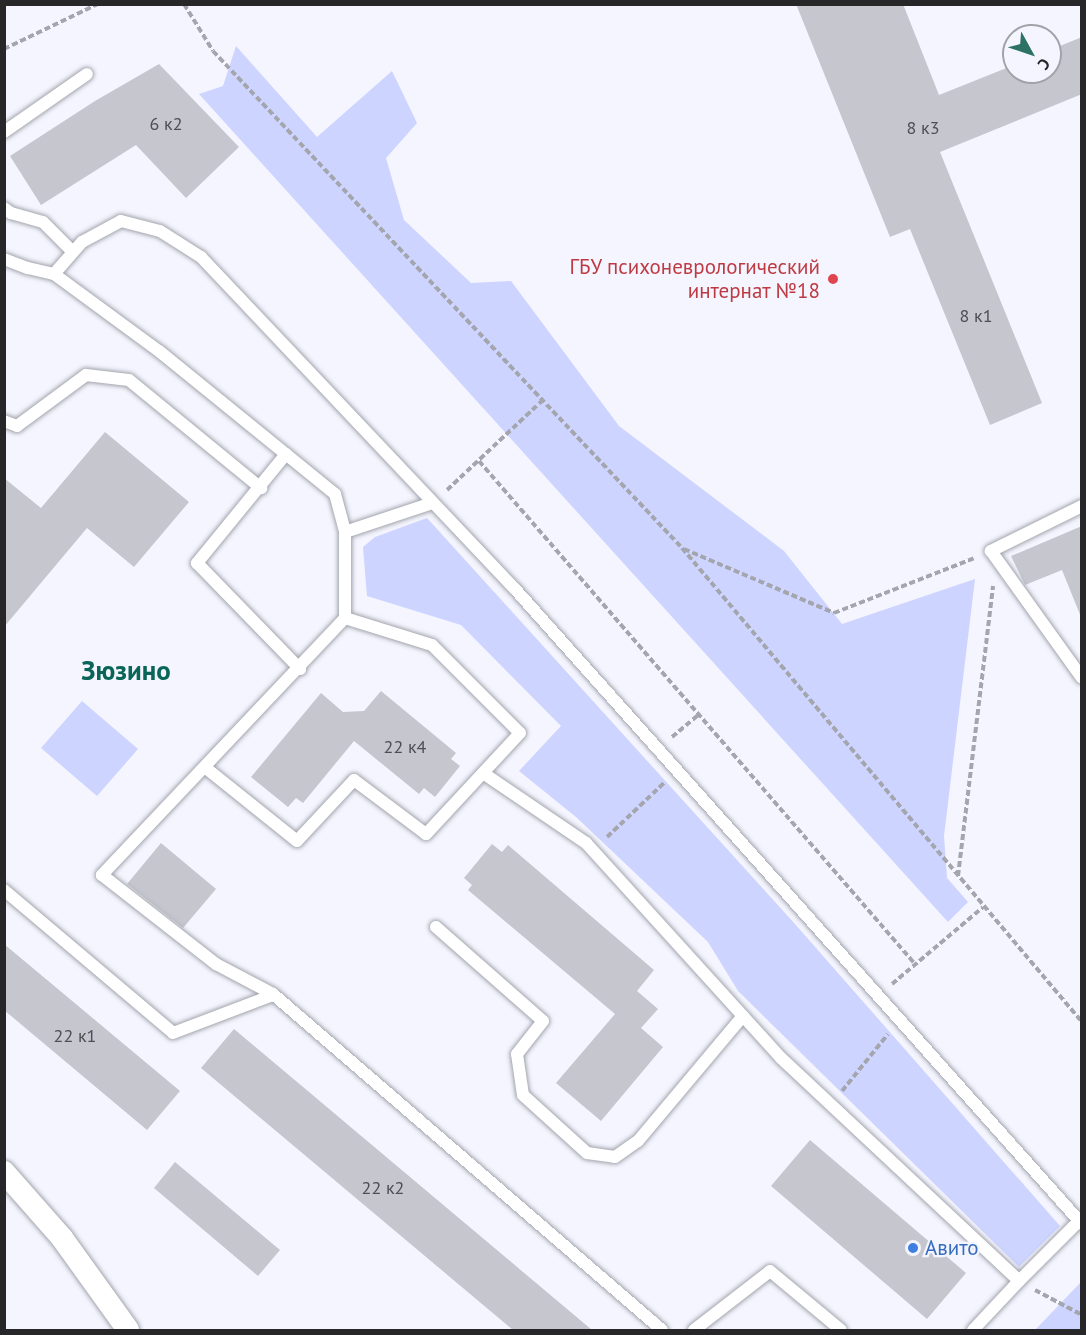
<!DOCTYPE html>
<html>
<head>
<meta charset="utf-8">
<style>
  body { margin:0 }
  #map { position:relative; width:1086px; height:1335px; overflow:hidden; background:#f4f5fe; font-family:"PT Sans",sans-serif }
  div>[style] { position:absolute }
  .green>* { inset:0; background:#ccd4ff }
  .building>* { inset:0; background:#c5c6ce }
  .path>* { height:4px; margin-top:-2px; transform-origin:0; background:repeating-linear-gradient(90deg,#a5a6ad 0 6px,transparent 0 9px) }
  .roads { filter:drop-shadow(0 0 2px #a3a5ad) drop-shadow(0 0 2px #a3a5ad) }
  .lane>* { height:12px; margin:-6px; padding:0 6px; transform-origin:6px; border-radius:6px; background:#fff }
  .street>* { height:22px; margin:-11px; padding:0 11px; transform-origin:11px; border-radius:11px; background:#fff }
  .dots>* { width:16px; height:16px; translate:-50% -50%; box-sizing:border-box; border:3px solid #f4f5fe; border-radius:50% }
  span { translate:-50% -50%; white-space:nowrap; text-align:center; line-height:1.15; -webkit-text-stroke:4.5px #f4f5fe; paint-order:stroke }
  .number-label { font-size:18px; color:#4e4f53 }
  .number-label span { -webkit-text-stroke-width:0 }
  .health-label { font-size:21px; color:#be3a42 }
  .right { translate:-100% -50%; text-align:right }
  .shop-label { font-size:21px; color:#366cbe }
  .left { translate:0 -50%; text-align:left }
  .district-label { font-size:27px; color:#096558; font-weight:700 }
  .frame { position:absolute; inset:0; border:6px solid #27272a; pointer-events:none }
  .north { position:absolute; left:1002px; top:24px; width:60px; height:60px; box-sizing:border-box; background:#f4f5fe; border:2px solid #a2a3a9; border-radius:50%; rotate:130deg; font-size:16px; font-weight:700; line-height:24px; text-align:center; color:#27272a }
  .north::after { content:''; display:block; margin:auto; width:21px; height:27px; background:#2b7165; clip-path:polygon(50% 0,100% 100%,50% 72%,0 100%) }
</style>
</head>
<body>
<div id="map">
  <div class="green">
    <i style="clip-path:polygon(236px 46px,317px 137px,392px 71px,417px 123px,386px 158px,404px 220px,471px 283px,511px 281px,619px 426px,784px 551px,842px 624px,975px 579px,944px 836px,947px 878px,968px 902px,948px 922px,199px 94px,223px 86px)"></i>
    <i style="clip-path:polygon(427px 518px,795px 924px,1060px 1226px,1019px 1267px,738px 991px,708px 942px,576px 817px,519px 771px,561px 726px,461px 625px,367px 596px,363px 547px,375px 537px)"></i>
    <i style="clip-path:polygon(82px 701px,138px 749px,97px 796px,41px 748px)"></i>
    <i style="clip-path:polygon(1081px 1282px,1081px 1330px,1035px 1330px)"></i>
  </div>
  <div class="building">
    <i style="clip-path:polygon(796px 4px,903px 4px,939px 95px,1014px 65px,1014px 72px,1050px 72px,1050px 50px,1082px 37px,1082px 94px,940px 152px,1042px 403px,990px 425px,910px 229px,890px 237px)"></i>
    <i style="clip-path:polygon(159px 64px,239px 147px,186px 198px,136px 145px,41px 205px,10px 156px,95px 101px)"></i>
    <i style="clip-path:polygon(105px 432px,189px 502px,134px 567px,87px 528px,4px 627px,4px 478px,41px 508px)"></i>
    <i style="clip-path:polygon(1082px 526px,1082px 617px,1081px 617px,1062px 570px,1025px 585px,1011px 556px)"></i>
    <i style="clip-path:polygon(381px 691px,456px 753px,451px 759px,460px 766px,435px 797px,424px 788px,419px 794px,354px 741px,303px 803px,296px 798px,288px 807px,251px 777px,321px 693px,343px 712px,364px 711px)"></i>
    <i style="clip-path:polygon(161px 843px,216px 889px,183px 928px,127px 884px)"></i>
    <i style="clip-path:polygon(492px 844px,502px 852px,508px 845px,654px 970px,637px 991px,658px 1009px,641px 1028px,663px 1047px,601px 1121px,556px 1083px,615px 1014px,468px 890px,472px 885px,464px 878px)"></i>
    <i style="clip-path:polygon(4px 944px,180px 1091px,147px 1130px,4px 1010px)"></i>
    <i style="clip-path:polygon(234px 1029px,391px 1161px,592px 1330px,513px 1330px,201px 1068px)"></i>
    <i style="clip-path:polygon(810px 1140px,966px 1273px,927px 1319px,771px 1186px)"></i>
    <i style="clip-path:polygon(175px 1162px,280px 1250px,258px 1276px,154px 1188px)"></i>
  </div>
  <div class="path">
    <i style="left:184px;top:4px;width:55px;rotate:58.3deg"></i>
    <i style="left:213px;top:51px;width:683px;rotate:46.66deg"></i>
    <i style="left:682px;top:548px;width:620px;rotate:49.84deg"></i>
    <i style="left:4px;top:49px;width:104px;rotate:-25.6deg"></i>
    <i style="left:479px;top:461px;width:666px;rotate:49.08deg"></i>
    <i style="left:447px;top:490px;width:132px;rotate:-43.2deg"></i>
    <i style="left:684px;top:549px;width:163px;rotate:23.1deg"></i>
    <i style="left:834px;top:613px;width:150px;rotate:-21.4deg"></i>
    <i style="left:672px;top:737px;width:35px;rotate:-40deg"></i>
    <i style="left:607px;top:837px;width:79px;rotate:-43.5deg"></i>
    <i style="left:958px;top:876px;width:292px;rotate:-83.1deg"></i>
    <i style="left:892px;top:984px;width:119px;rotate:-40.2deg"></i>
    <i style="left:842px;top:1091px;width:73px;rotate:-51.1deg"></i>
    <i style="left:1035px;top:1290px;width:53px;rotate:28deg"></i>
  </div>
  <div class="roads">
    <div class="lane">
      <i style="left:4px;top:132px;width:101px;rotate:-34.9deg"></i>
      <i style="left:4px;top:208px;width:9px;rotate:36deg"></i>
      <i style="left:11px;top:213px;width:33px;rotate:16deg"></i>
      <i style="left:43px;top:222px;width:42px;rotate:45deg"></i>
      <i style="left:4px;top:259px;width:26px;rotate:21deg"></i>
      <i style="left:28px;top:268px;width:27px;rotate:13deg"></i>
      <i style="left:54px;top:274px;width:43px;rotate:-48.8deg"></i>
      <i style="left:82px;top:242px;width:44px;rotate:-28.3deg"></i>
      <i style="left:121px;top:221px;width:40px;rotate:14.4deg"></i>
      <i style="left:160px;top:231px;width:49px;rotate:32.4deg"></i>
      <i style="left:201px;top:257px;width:457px;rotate:46.6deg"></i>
      <i style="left:515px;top:589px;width:851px;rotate:48.24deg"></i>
      <i style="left:54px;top:274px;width:130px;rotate:36.3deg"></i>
      <i style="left:159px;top:351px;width:227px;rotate:39.1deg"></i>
      <i style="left:335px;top:494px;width:39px;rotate:75deg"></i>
      <i style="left:345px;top:532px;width:86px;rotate:90deg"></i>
      <i style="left:345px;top:618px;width:91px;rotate:17.2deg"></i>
      <i style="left:432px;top:645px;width:124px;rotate:45deg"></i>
      <i style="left:520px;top:733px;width:138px;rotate:132.9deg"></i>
      <i style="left:426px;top:834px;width:90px;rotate:-143.1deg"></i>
      <i style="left:354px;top:780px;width:83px;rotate:133.1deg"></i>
      <i style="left:297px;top:841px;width:117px;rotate:-141.3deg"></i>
      <i style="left:4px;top:421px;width:14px;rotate:21deg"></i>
      <i style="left:17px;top:426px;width:86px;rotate:-36.5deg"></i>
      <i style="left:86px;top:375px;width:43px;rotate:6.6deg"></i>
      <i style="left:129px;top:380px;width:171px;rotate:39.3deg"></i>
      <i style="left:286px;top:454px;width:141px;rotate:129.2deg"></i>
      <i style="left:197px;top:563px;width:148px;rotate:45.8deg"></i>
      <i style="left:1082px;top:506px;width:102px;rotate:153.7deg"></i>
      <i style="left:991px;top:551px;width:156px;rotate:54.4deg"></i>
      <i style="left:345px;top:532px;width:92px;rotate:-18.4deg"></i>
      <i style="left:345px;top:618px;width:354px;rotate:133.4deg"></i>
      <i style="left:102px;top:875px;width:145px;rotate:38deg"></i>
      <i style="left:216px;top:964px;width:64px;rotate:27.8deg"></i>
      <i style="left:273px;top:994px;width:514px;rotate:40.82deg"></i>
      <i style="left:483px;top:773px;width:125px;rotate:34.2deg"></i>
      <i style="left:586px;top:843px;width:290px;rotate:47.8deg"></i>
      <i style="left:781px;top:1058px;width:326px;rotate:43.1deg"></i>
      <i style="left:1019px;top:1281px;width:83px;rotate:-45deg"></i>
      <i style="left:4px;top:890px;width:221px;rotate:40.2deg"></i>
      <i style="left:173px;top:1033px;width:107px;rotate:-20.8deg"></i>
      <i style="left:436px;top:927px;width:142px;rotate:41.3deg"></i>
      <i style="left:543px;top:1021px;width:42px;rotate:128.2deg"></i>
      <i style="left:517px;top:1054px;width:41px;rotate:81.7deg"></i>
      <i style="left:523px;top:1095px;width:86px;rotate:42.2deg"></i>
      <i style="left:587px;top:1153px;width:28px;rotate:8deg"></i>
      <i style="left:615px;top:1157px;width:28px;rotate:-35deg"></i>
      <i style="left:638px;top:1141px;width:163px;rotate:-50deg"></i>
      <i style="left:694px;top:1330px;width:96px;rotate:-37.8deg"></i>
      <i style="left:770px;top:1271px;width:92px;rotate:39.7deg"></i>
      <i style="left:973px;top:1330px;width:67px;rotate:-46.8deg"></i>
    </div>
    <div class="street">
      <i style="left:4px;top:1172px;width:88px;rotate:48.7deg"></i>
      <i style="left:62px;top:1238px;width:113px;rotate:54.3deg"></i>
    </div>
  </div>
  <div class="dots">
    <i style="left:833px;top:279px;background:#e0444e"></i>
    <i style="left:913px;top:1248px;background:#3f7fe0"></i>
  </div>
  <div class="number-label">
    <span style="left:166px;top:124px">6 к2</span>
    <span style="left:923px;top:128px">8 к3</span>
    <span style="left:976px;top:316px">8 к1</span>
    <span style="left:405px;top:747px">22 к4</span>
    <span style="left:75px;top:1036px">22 к1</span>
    <span style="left:383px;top:1188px">22 к2</span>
  </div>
  <div class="health-label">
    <span class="right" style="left:820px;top:279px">ГБУ психоневрологический<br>интернат №18</span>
  </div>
  <div class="shop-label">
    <span class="left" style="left:925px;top:1248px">Авито</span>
  </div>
  <div class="district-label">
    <span style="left:126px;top:671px">Зюзино</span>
  </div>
  <div class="frame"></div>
  <div class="north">С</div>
</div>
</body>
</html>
